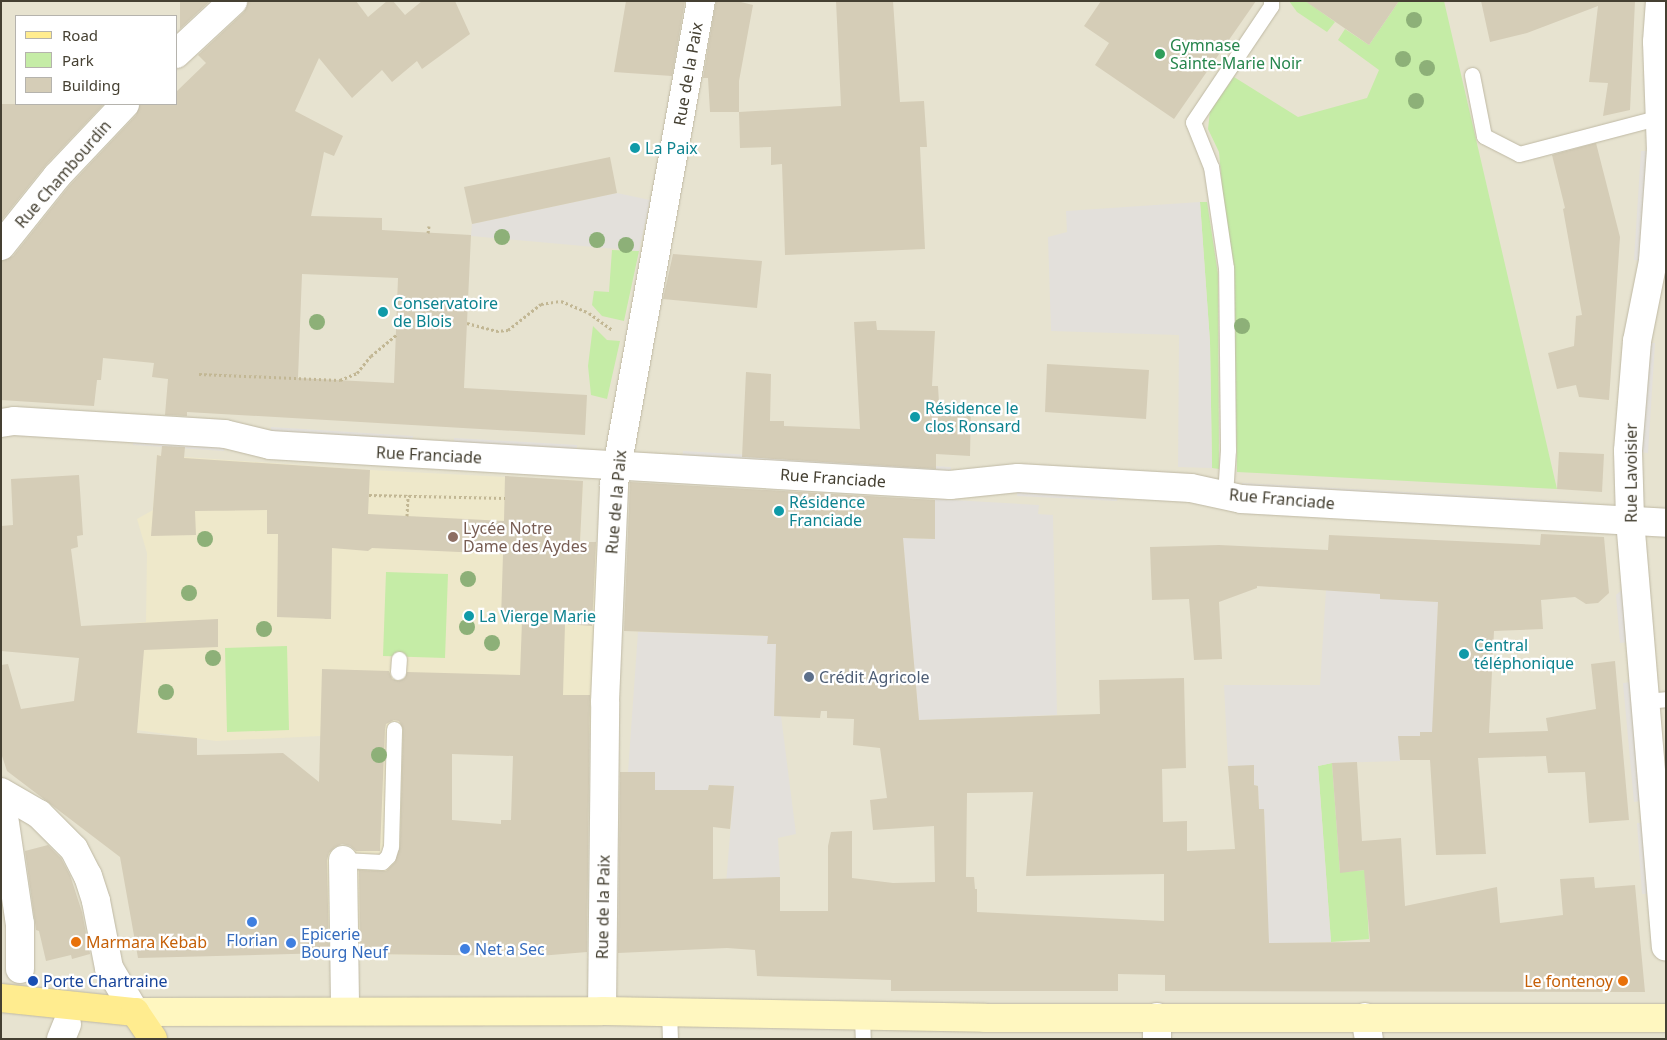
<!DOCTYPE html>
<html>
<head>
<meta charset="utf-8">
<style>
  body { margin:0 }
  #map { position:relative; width:1667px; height:1040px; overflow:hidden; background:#f3f0e2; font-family:"Noto Sans",sans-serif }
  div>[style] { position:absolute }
  .residential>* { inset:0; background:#e7e3d0 }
  .education>* { inset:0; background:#eee8ca }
  .green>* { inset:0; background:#c5eca6 }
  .parking>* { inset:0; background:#e3e0db }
  .building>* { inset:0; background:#d5cdb7 }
  .path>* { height:3px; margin-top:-1.5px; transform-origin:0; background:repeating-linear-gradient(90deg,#c2b794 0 2.5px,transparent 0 5px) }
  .roads { filter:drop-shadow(0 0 1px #bfb9a4) drop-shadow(0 0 1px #bfb9a4) }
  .lane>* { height:15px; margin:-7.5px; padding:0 7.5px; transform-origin:7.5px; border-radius:7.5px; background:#fff }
  .street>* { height:28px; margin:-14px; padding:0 14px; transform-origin:14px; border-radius:14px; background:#fff }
  .secondary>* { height:28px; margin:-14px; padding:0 14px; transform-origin:14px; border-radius:14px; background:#fff7c0 }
  .primary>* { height:28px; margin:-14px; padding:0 14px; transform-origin:14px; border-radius:14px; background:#ffec8f }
  .trees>* { width:16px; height:16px; margin:-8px; border-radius:50%; background:#8db078 }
  .dots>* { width:14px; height:14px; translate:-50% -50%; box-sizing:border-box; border:2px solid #fff; border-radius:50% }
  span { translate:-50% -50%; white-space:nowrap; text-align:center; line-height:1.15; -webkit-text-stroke:4.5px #fff; paint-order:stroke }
  .leisure-label { font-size:16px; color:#27864d }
  .left { translate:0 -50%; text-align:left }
  .street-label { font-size:16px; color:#454032 }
  .culture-label { font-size:16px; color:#0d838f }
  .education-label { font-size:16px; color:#785e54 }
  .service-label { font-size:16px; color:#4e5e75 }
  .shop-label { font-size:16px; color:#366cbe }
  .food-label { font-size:16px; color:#c56008 }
  .right { translate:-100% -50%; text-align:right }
  .transit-label { font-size:16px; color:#164399 }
  .frame { position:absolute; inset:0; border:2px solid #454032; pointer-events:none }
  .legend { position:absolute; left:15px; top:15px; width:162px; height:90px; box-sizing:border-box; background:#fff; border:1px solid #b5b3ad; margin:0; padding:6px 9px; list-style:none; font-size:15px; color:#454032 }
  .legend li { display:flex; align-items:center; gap:10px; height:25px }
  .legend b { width:25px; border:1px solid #b5b3ad }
</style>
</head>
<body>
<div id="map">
  <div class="residential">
    <i style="clip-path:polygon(evenodd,1px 1px,1666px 1px,1666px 1039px,1px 1039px,1px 1px,16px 16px,176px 16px,176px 104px,16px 104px,16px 16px)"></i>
  </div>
  <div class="education">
    <i style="clip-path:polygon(157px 455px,370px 470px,583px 481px,580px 542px,597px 542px,591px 733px,436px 730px,426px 861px,429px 955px,329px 953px,326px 849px,357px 850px,321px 726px,321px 736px,216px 741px,137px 730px,114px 625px,146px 622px,147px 553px,137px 519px,153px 510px)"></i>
  </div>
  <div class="green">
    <i style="clip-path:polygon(1289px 1px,1306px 1px,1335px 22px,1327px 32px,1297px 12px)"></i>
    <i style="clip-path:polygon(1399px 1px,1444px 1px,1557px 489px,1237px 472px,1234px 265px,1224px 208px,1219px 152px,1208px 129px,1210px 111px,1234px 77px,1298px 117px,1367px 98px,1379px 70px,1338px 40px,1345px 29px,1369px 45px)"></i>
    <i style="clip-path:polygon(1200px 202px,1207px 202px,1218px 274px,1219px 469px,1212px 468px,1210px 342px)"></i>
    <i style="clip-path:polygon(612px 250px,639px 251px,624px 321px,602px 316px,592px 305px,594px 291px,609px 292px)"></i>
    <i style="clip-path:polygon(593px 326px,607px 340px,620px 341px,607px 399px,591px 395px,588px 366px)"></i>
    <i style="clip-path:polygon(386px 572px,448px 574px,445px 658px,383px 656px)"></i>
    <i style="clip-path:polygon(287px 646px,289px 730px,227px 732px,225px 648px)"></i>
    <i style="clip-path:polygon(1332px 763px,1340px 872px,1365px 870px,1369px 939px,1331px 942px,1318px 766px)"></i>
  </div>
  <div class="parking">
    <i style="clip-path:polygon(1641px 151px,1650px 151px,1643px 261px,1634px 260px)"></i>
    <i style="clip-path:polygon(617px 193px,650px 200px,639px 251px,471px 236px,472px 224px)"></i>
    <i style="clip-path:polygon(1200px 202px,1210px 342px,1212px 468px,1178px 467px,1179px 335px,1051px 331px,1048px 237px,1067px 232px,1066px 211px)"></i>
    <i style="clip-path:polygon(1646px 343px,1655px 343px,1648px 453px,1639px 452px)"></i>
    <i style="clip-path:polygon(271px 427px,413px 436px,412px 446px,271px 437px)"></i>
    <i style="clip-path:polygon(134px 435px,225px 441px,224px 451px,133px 445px)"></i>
    <i style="clip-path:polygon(454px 438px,577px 445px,577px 455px,454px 448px)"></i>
    <i style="clip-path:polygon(683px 451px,951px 467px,951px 476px,682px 460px)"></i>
    <i style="clip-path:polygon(1242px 483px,1583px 502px,1583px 511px,1241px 492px)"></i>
    <i style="clip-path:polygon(1017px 486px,1118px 491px,1117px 501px,1017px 496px)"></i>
    <i style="clip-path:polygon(935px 499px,1039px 505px,1038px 514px,1053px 515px,1057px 715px,919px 720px,903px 538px,934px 539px)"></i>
    <i style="clip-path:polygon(1624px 588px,1629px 642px,1620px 643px,1616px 595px)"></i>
    <i style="clip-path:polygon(1326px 590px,1380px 594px,1380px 598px,1438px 602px,1434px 732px,1420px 736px,1399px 736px,1400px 761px,1332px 763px,1318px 766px,1331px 942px,1286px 943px,1270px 954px,1262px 881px,1268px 880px,1264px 809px,1259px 809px,1258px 786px,1254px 785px,1254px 766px,1228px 766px,1224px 685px,1320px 685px)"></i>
    <i style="clip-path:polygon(638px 632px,768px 636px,768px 644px,777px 644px,774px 716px,781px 716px,796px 834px,778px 838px,780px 877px,755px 878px,726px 884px,734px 786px,709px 785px,708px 790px,655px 791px,655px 772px,628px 772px)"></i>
    <i style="clip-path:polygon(1632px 682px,1642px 801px,1634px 802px,1623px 683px)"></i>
    <i style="clip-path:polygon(1637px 823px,1645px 823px,1651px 894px,1642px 894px)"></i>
  </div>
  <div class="building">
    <i style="clip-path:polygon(180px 1px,210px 1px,180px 29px)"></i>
    <i style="clip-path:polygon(evenodd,248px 1px,356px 1px,368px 17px,387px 1px,393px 1px,405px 15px,422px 1px,455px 1px,470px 34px,422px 69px,417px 61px,392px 82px,382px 70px,352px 98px,319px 58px,295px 111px,343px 136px,334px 156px,324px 152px,311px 216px,382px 218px,382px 230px,471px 235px,464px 388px,587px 395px,585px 435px,187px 412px,187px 416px,165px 415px,168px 379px,152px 377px,154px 363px,103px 358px,101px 380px,97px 380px,94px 406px,1px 400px,1px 261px,13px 256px,69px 186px,136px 115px,140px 104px,176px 104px,176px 92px,206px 63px,198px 55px,244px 12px,248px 1px,302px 274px,398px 278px,394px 383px,298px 378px,302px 274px)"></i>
    <i style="clip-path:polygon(626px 1px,685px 1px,672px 76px,614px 72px)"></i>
    <i style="clip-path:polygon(716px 1px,737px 1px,753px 5px,739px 81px,739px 112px,710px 112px,708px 78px,703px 78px)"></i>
    <i style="clip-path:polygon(836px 1px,893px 1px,900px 102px,924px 101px,927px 147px,920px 147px,925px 249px,785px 255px,782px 164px,771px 165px,771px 147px,740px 148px,739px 112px,841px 106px)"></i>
    <i style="clip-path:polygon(1101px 1px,1256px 1px,1174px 119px,1095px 65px,1109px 43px,1084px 26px)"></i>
    <i style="clip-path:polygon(1305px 1px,1399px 1px,1369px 45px)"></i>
    <i style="clip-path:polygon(1481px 1px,1635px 1px,1630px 110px,1603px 116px,1608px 83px,1589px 82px,1598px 6px,1527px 33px,1490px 42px)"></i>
    <i style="clip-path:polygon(1px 104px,104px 104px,46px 165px,1px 221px)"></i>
    <i style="clip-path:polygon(1596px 143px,1620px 237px,1609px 400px,1579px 397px,1576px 385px,1557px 389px,1548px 353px,1574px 346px,1576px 316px,1582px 315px,1563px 209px,1565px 208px,1552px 155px)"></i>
    <i style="clip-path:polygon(610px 157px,617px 193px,472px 224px,464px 187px)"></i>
    <i style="clip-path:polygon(673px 254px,762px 261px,757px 308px,663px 299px)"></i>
    <i style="clip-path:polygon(876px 321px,877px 330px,935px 331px,932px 386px,938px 386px,939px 403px,971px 405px,970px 456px,936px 454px,936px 469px,742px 457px,746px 372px,771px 374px,770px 421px,784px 421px,784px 426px,860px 429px,854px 322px)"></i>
    <i style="clip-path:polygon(1047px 364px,1149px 370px,1146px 419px,1045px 412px)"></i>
    <i style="clip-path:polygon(evenodd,162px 446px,185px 447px,184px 458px,370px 470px,368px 514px,504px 521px,505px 476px,583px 481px,580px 542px,596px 542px,592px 626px,565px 624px,563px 695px,590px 695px,587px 952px,539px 956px,362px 954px,360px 952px,359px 870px,386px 871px,395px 862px,400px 846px,403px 729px,399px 721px,394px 720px,386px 724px,385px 729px,380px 851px,356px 851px,350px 846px,342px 844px,335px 847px,329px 853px,327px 860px,329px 953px,138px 958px,120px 857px,7px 771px,1px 753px,1px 665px,8px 664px,21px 709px,74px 701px,79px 658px,1px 651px,1px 526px,13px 525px,11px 479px,79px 475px,83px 535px,77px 536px,78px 547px,71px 549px,81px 626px,218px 619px,218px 647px,144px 650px,137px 733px,197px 738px,197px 755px,283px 753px,319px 782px,322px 669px,389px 671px,392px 679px,398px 681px,405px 678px,407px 672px,520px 675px,522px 621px,501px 619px,503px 554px,372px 548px,368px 551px,332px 548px,331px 619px,277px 617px,278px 534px,267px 534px,267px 510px,195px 511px,196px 535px,151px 536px,157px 455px,161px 456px,162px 446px,452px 754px,513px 756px,511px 820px,501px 820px,501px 824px,452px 820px,452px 754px)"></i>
    <i style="clip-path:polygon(1559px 452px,1604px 454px,1602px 492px,1557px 489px)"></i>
    <i style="clip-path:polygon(evenodd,630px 482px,935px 500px,935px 539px,903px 538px,919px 720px,1100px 714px,1099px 680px,1184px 678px,1186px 768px,1162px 769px,1163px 822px,1187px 821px,1187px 851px,1235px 849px,1228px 766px,1254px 765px,1254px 785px,1258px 786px,1259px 809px,1264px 809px,1269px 943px,1370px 942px,1364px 870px,1340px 873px,1332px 763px,1357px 762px,1362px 841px,1401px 838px,1405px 906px,1497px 887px,1500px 923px,1563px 915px,1560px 879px,1594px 877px,1595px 888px,1635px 885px,1645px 992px,1165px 991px,1165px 975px,1118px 974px,1118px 991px,891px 991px,891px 980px,757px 976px,755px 950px,727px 948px,618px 953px,620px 772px,655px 772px,655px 790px,708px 790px,709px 785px,734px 786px,730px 829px,713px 827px,713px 879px,780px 877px,780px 911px,828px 911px,828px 846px,831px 832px,852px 831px,852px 878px,893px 883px,935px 882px,934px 826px,873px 830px,870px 800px,887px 798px,880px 748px,853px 745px,854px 719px,827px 718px,827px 711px,821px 711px,820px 718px,774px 716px,776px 644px,767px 644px,768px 636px,624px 631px,630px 482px,1033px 792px,1026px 876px,1164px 874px,1164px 921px,977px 912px,977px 889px,975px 889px,974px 877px,966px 877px,967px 793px,1033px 792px)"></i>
    <i style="clip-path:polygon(1541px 534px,1604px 537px,1609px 593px,1598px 603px,1586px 604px,1575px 597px,1541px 600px,1543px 629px,1494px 631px,1489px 733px,1548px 731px,1546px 718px,1596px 709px,1591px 664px,1615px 661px,1629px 820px,1589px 823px,1585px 772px,1548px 773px,1546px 756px,1478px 758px,1486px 854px,1436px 855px,1430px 760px,1400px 760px,1398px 736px,1420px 736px,1420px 732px,1432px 732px,1438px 602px,1380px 599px,1380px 594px,1257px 586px,1257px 588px,1219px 602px,1222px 659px,1194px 660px,1189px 599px,1152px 600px,1150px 547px,1219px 545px,1328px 550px,1329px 535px,1540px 545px)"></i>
    <i style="clip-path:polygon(48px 845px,61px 858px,70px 875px,82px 912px,90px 954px,72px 959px,71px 955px,46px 961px,39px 931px,36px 930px,25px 851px)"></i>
  </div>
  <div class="path">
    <i style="left:428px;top:233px;width:7px;rotate:-82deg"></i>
    <i style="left:467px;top:323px;width:30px;rotate:15deg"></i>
    <i style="left:496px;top:331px;width:12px;rotate:-5deg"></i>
    <i style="left:508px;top:330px;width:42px;rotate:-38.2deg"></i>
    <i style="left:541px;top:304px;width:20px;rotate:-9deg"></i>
    <i style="left:561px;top:301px;width:30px;rotate:23deg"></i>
    <i style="left:589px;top:313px;width:29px;rotate:36deg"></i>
    <i style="left:199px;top:374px;width:141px;rotate:2.4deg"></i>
    <i style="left:340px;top:380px;width:18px;rotate:-22deg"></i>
    <i style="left:357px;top:373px;width:22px;rotate:-51deg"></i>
    <i style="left:371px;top:356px;width:33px;rotate:-40deg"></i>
    <i style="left:369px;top:495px;width:136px;rotate:1.3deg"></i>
    <i style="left:407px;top:516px;width:21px;rotate:-87deg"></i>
  </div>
  <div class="roads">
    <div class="lane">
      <i style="left:1472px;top:75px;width:62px;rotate:78.9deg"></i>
      <i style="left:1484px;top:136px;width:39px;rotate:27deg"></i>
      <i style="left:1519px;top:154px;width:146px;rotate:-14.7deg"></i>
      <i style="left:1225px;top:495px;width:45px;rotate:-86.2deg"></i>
      <i style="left:1228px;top:450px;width:182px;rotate:-90.6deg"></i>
      <i style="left:1226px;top:268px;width:102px;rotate:-98.4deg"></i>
      <i style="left:1211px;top:167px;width:48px;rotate:-111.8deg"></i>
      <i style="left:1193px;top:122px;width:140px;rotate:-56.1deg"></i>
      <i style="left:1271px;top:6px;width:5px;rotate:-90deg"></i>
      <i style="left:398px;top:672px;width:13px;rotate:-86deg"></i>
      <i style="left:1645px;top:701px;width:21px;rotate:-5deg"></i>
      <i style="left:343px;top:860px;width:39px;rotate:3deg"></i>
      <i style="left:382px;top:862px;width:8px;rotate:-45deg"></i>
      <i style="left:388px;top:856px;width:10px;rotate:-73deg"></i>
      <i style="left:391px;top:846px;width:117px;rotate:-88.5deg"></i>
      <i style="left:669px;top:1011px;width:28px;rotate:88deg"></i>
      <i style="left:862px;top:1016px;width:23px;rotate:88deg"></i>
    </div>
    <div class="street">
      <i style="left:1660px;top:1px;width:41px;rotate:94.2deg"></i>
      <i style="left:1657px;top:42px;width:107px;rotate:87.9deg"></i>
      <i style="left:1661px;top:149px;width:112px;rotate:94.1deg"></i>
      <i style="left:1653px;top:261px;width:82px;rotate:101.3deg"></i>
      <i style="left:1637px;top:341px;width:110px;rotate:94.7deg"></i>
      <i style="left:1628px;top:451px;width:69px;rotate:88.3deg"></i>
      <i style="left:1630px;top:520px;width:428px;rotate:85.2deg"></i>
      <i style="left:176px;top:54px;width:78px;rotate:-42.9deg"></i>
      <i style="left:1px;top:246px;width:90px;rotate:-51.3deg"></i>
      <i style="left:57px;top:176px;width:99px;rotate:-46.6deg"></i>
      <i style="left:1px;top:423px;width:13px;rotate:-9deg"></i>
      <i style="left:14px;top:421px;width:211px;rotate:3.5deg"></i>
      <i style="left:225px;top:434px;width:46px;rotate:13.7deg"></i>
      <i style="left:270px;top:445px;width:681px;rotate:3.37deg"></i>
      <i style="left:950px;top:485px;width:68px;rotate:-5.9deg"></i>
      <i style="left:1018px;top:478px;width:173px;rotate:3.3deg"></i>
      <i style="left:1191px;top:488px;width:51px;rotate:12.4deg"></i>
      <i style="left:1241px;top:499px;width:426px;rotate:3.2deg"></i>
      <i style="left:1px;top:792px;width:44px;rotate:30.1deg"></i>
      <i style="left:39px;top:814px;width:49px;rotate:45deg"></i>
      <i style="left:74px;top:849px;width:30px;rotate:63deg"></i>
      <i style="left:88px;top:876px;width:26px;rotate:72deg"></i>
      <i style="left:96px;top:901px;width:68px;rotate:79deg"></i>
      <i style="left:109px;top:968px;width:51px;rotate:59.4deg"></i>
      <i style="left:1px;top:796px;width:129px;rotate:81.6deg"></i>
      <i style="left:20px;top:924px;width:45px;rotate:90deg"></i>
      <i style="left:343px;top:860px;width:151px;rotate:89.2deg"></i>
      <i style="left:602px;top:1011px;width:309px;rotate:-89.4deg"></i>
      <i style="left:605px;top:702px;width:218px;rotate:-87.6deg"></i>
      <i style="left:614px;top:484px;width:491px;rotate:-79.8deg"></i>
      <i style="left:1157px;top:1017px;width:22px;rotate:90deg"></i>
      <i style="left:1365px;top:1017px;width:22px;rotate:80deg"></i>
      <i style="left:61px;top:1039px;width:16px;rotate:-68deg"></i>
    </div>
    <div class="secondary">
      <i style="left:135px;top:1012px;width:467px;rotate:-0.1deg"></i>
      <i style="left:602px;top:1011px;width:383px;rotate:1deg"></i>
      <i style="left:985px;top:1018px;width:681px"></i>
    </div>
    <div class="primary">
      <i style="left:1px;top:998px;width:135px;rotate:6deg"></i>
      <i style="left:135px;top:1012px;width:32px;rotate:56deg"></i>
    </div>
  </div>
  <div class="trees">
    <i style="left:1414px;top:20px"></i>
    <i style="left:1403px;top:59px"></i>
    <i style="left:1427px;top:68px"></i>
    <i style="left:1416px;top:101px"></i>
    <i style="left:502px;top:237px"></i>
    <i style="left:597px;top:240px"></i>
    <i style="left:626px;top:245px"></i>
    <i style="left:317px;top:322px"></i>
    <i style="left:1242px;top:326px"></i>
    <i style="left:205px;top:539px"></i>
    <i style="left:468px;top:579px"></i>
    <i style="left:189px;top:593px"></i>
    <i style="left:467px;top:627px"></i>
    <i style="left:264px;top:629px"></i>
    <i style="left:492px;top:643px"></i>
    <i style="left:213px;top:658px"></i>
    <i style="left:166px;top:692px"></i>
    <i style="left:379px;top:755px"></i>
  </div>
  <div class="dots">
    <i style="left:1160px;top:54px;background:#2e9e5b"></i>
    <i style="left:635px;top:148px;background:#0f9aa8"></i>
    <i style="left:383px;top:312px;background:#0f9aa8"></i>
    <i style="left:915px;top:417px;background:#0f9aa8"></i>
    <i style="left:779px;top:511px;background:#0f9aa8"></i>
    <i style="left:453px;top:537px;background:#8d6e63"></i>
    <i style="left:469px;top:616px;background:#0f9aa8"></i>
    <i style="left:1464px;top:654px;background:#0f9aa8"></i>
    <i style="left:809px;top:677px;background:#5c6f8a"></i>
    <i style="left:252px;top:922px;background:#3f7fe0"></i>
    <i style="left:76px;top:942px;background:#e8710a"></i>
    <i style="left:291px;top:943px;background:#3f7fe0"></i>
    <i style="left:465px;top:949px;background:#3f7fe0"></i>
    <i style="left:33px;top:981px;background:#1a4fb4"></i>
    <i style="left:1623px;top:981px;background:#e8710a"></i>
  </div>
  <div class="leisure-label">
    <span class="left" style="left:1170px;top:54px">Gymnase<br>Sainte-Marie Noir</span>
  </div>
  <div class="street-label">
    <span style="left:688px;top:74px;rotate:-80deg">Rue de la Paix</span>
    <span style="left:63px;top:174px;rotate:-49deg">Rue Chambourdin</span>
    <span style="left:429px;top:455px;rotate:3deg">Rue Franciade</span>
    <span style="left:1631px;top:473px;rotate:-90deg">Rue Lavoisier</span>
    <span style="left:833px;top:478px;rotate:4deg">Rue Franciade</span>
    <span style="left:1282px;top:499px;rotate:5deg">Rue Franciade</span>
    <span style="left:616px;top:502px;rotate:-85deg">Rue de la Paix</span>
    <span style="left:603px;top:907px;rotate:-89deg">Rue de la Paix</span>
  </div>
  <div class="culture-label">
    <span class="left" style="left:645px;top:148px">La Paix</span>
    <span class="left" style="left:393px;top:312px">Conservatoire<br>de Blois</span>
    <span class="left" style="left:925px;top:417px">Résidence le<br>clos Ronsard</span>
    <span class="left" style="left:789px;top:511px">Résidence<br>Franciade</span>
    <span class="left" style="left:479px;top:616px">La Vierge Marie</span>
    <span class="left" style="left:1474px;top:654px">Central<br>téléphonique</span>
  </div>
  <div class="education-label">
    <span class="left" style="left:463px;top:537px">Lycée Notre<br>Dame des Aydes</span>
  </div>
  <div class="service-label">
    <span class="left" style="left:819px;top:677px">Crédit Agricole</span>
  </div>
  <div class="shop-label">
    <span class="left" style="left:301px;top:943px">Epicerie<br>Bourg Neuf</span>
    <span style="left:252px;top:940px">Florian</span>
    <span class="left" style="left:475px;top:949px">Net a Sec</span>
  </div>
  <div class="food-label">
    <span class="left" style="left:86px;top:942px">Marmara Kebab</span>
    <span class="right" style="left:1613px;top:981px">Le fontenoy</span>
  </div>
  <div class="transit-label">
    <span class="left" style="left:43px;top:981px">Porte Chartraine</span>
  </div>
  <div class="frame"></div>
  <ul class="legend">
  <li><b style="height:6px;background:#ffec8f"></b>Road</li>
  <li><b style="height:14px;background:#c5eca6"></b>Park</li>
  <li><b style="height:14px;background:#d5cdb7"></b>Building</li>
  </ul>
</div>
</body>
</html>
